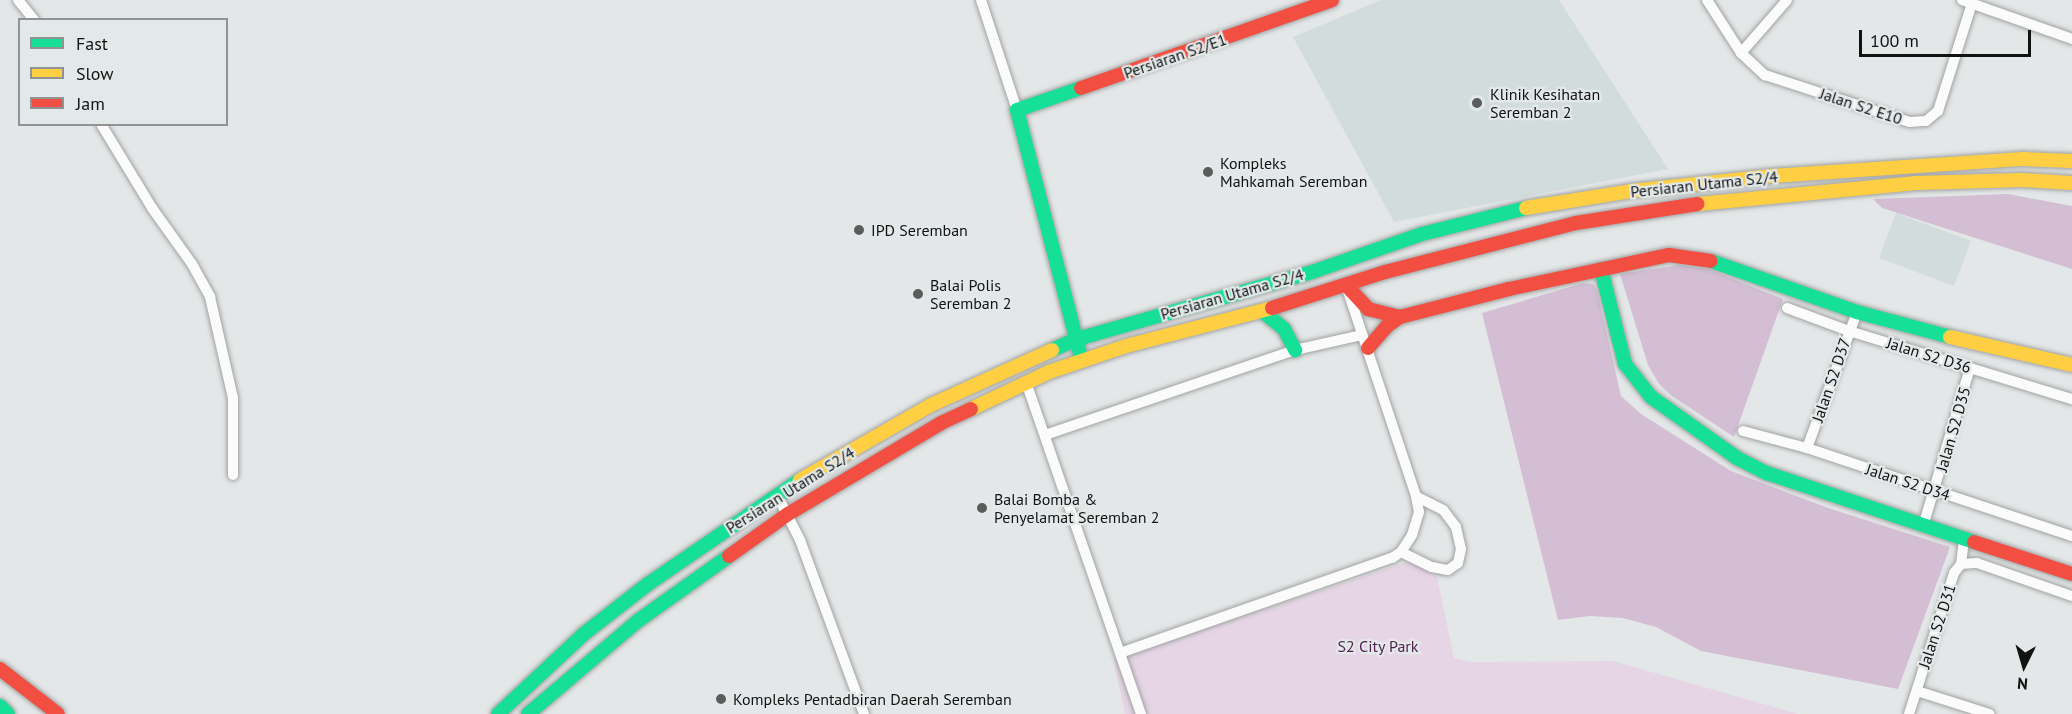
<!DOCTYPE html>
<html>
<head>
<meta charset="utf-8">
<style>
  body { margin:0 }
  #map { position:relative; width:2072px; height:714px; overflow:hidden; background:#e4e7e7; font-family:"PT Sans",sans-serif }
  div>[style] { position:absolute }
  .built>* { inset:0; background:#d2dcdc }
  .green>* { inset:0; background:#e5d5e5 }
  .forest>* { inset:0; background:#d3bed4 }
  .roads { filter:drop-shadow(0 0 2px #a1a3a3) drop-shadow(0 0 2px #a1a3a3) }
  .street>* { height:10px; margin:-5px; padding:0 5px; transform-origin:5px; border-radius:5px; background:#fbfbfb }
  .fast>* { height:14px; margin:-7px; padding:0 7px; transform-origin:7px; border-radius:7px; background:#16e098 }
  .slow>* { height:14px; margin:-7px; padding:0 7px; transform-origin:7px; border-radius:7px; background:#ffcf43 }
  .jam>* { height:14px; margin:-7px; padding:0 7px; transform-origin:7px; border-radius:7px; background:#f24e42 }
  .dots>* { width:16px; height:16px; translate:-50% -50%; box-sizing:border-box; border:3px solid #e3e8e8; border-radius:50% }
  span { translate:-50% -50%; white-space:nowrap; text-align:center; line-height:1.15; -webkit-text-stroke:4.5px #e3e8e8; paint-order:stroke }
  .street-label { font-size:16px; color:#111313 }
  .poi-label { font-size:16px; color:#111313 }
  .left { translate:0 -50%; text-align:left }
  .park-label { font-size:16px; color:#532153 }
  .legend { position:absolute; left:18px; top:18px; width:210px; height:108px; box-sizing:border-box; background:#e3e8e8; border:2px solid #8f9393; margin:0; padding:8px 10px; list-style:none; font-size:18px; color:#111313 }
  .legend li { display:flex; align-items:center; gap:12px; height:30px }
  .legend b { width:30px; border:2px solid #8f9393 }
  .north { position:absolute; left:1994px; top:636px; width:60px; height:60px; -webkit-text-stroke:4px #e3e8e8; paint-order:stroke; rotate:185deg; font-size:16px; font-weight:700; line-height:24px; text-align:center; color:#111313 }
  .north::after { content:''; display:block; margin:auto; width:21px; height:27px; background:#111313; clip-path:polygon(50% 0,100% 100%,50% 72%,0 100%) }
  .scale { position:absolute; left:1859px; top:30px; width:172px; height:27px; box-sizing:border-box; border:3px solid #111313; border-top:0; padding-left:8px; font-size:18px; line-height:21px; white-space:nowrap; color:#111313; -webkit-text-stroke:4px #e3e8e8; paint-order:stroke }
</style>
</head>
<body>
<div id="map">
  <div class="built">
    <i style="clip-path:polygon(1381px 0,1559px 0,1668px 169px,1394px 222px,1293px 37px)"></i>
    <i style="clip-path:polygon(1896px 213px,1971px 241px,1954px 286px,1879px 258px)"></i>
  </div>
  <div class="green">
    <i style="clip-path:polygon(1410px 561px,1437px 577px,1454px 658px,1472px 662px,1613px 661px,1798px 714px,1125px 714px,1113px 659px)"></i>
  </div>
  <div class="forest">
    <i style="clip-path:polygon(2008px 194px,2072px 206px,2072px 269px,1882px 208px,1873px 199px)"></i>
    <i style="clip-path:polygon(1680px 265px,1708px 269px,1783px 299px,1734px 437px,1672px 396px,1659px 384px,1648px 365px,1620px 274px)"></i>
    <i style="clip-path:polygon(1583px 283px,1593px 284px,1597px 291px,1621px 396px,1641px 414px,1731px 471px,1828px 508px,1950px 547px,1898px 689px,1701px 651px,1656px 627px,1623px 618px,1590px 616px,1558px 620px,1482px 313px)"></i>
  </div>
  <div class="roads">
    <div class="street">
      <i style="left:18px;top:0;width:26px;rotate:51deg"></i>
      <i style="left:981px;top:0;width:116px;rotate:71.9deg"></i>
      <i style="left:1707px;top:0;width:63px;rotate:57.3deg"></i>
      <i style="left:1741px;top:53px;width:33px;rotate:43deg"></i>
      <i style="left:1765px;top:75px;width:152px;rotate:18deg"></i>
      <i style="left:1910px;top:122px;width:16px;rotate:-4deg"></i>
      <i style="left:1926px;top:121px;width:16px;rotate:-40deg"></i>
      <i style="left:1938px;top:111px;width:113px;rotate:-72.5deg"></i>
      <i style="left:1962px;top:0;width:117px;rotate:19.5deg"></i>
      <i style="left:1741px;top:53px;width:70px;rotate:-49deg"></i>
      <i style="left:101px;top:124px;width:98px;rotate:58.7deg"></i>
      <i style="left:152px;top:208px;width:69px;rotate:54.5deg"></i>
      <i style="left:192px;top:264px;width:38px;rotate:61deg"></i>
      <i style="left:210px;top:297px;width:104px;rotate:77.2deg"></i>
      <i style="left:233px;top:398px;width:77px;rotate:90deg"></i>
      <i style="left:1787px;top:308px;width:66px;rotate:20.4deg"></i>
      <i style="left:1849px;top:331px;width:233px;rotate:17deg"></i>
      <i style="left:1026px;top:382px;width:351px;rotate:70.9deg"></i>
      <i style="left:1743px;top:431px;width:66px;rotate:14.9deg"></i>
      <i style="left:1807px;top:448px;width:279px;rotate:18.4deg"></i>
      <i style="left:1045px;top:435px;width:264px;rotate:-18.8deg"></i>
      <i style="left:1295px;top:350px;width:69px;rotate:-12.6deg"></i>
      <i style="left:1807px;top:448px;width:145px;rotate:-69.8deg"></i>
      <i style="left:777px;top:495px;width:51px;rotate:62.9deg"></i>
      <i style="left:800px;top:540px;width:185px;rotate:69.8deg"></i>
      <i style="left:1924px;top:523px;width:162px;rotate:-73.5deg"></i>
      <i style="left:1401px;top:552px;width:34px;rotate:26deg"></i>
      <i style="left:1432px;top:567px;width:16px;rotate:11deg"></i>
      <i style="left:1448px;top:570px;width:12px;rotate:-35deg"></i>
      <i style="left:1458px;top:563px;width:14px;rotate:-78deg"></i>
      <i style="left:1461px;top:549px;width:23px;rotate:-103deg"></i>
      <i style="left:1456px;top:527px;width:21px;rotate:-127deg"></i>
      <i style="left:1443px;top:510px;width:30px;rotate:-153deg"></i>
      <i style="left:1961px;top:564px;width:16px;rotate:-4deg"></i>
      <i style="left:1977px;top:563px;width:101px;rotate:19.2deg"></i>
      <i style="left:1120px;top:653px;width:288px;rotate:-19.3deg"></i>
      <i style="left:1392px;top:558px;width:11px;rotate:-34deg"></i>
      <i style="left:1401px;top:552px;width:20px;rotate:-57deg"></i>
      <i style="left:1412px;top:535px;width:24px;rotate:-73deg"></i>
      <i style="left:1419px;top:512px;width:16px;rotate:-101deg"></i>
      <i style="left:1416px;top:496px;width:219px;rotate:-108.4deg"></i>
      <i style="left:1917px;top:691px;width:76px;rotate:17.7deg"></i>
      <i style="left:1909px;top:714px;width:148px;rotate:-72.3deg"></i>
      <i style="left:1954px;top:573px;width:11px;rotate:-52deg"></i>
      <i style="left:1961px;top:564px;width:26px;rotate:-83deg"></i>
    </div>
    <div class="fast">
      <i style="left:1081px;top:88px;width:68px;rotate:161deg"></i>
      <i style="left:1017px;top:110px;width:259px;rotate:75.5deg"></i>
      <i style="left:1711px;top:261px;width:155px;rotate:19.3deg"></i>
      <i style="left:1857px;top:312px;width:96px;rotate:15deg"></i>
      <i style="left:1601px;top:269px;width:98px;rotate:75.8deg"></i>
      <i style="left:1625px;top:364px;width:42px;rotate:51.8deg"></i>
      <i style="left:1651px;top:397px;width:105px;rotate:35.3deg"></i>
      <i style="left:1737px;top:458px;width:34px;rotate:27deg"></i>
      <i style="left:1767px;top:473px;width:218px;rotate:18.4deg"></i>
      <i style="left:1262px;top:311px;width:28px;rotate:39deg"></i>
      <i style="left:1284px;top:329px;width:24px;rotate:62deg"></i>
      <i style="left:1052px;top:350px;width:27px;rotate:-24deg"></i>
      <i style="left:1077px;top:339px;width:244px;rotate:-15.9deg"></i>
      <i style="left:1312px;top:272px;width:116px;rotate:-19.1deg"></i>
      <i style="left:1422px;top:234px;width:107px;rotate:-14deg"></i>
      <i style="left:0;top:706px;width:11px;rotate:45deg"></i>
      <i style="left:498px;top:714px;width:119px;rotate:-43deg"></i>
      <i style="left:585px;top:633px;width:80px;rotate:-37.9deg"></i>
      <i style="left:648px;top:584px;width:184px;rotate:-34.4deg"></i>
      <i style="left:528px;top:714px;width:145px;rotate:-40.3deg"></i>
      <i style="left:639px;top:620px;width:110px;rotate:-35.4deg"></i>
    </div>
    <div class="slow">
      <i style="left:1698px;top:204px;width:219px;rotate:-5.5deg"></i>
      <i style="left:1916px;top:183px;width:106px;rotate:-1.6deg"></i>
      <i style="left:2022px;top:180px;width:50px;rotate:3.4deg"></i>
      <i style="left:1526px;top:208px;width:106px;rotate:-9.2deg"></i>
      <i style="left:1631px;top:191px;width:142px;rotate:-6.1deg"></i>
      <i style="left:1772px;top:176px;width:252px;rotate:-3.9deg"></i>
      <i style="left:2023px;top:159px;width:49px;rotate:2.3deg"></i>
      <i style="left:1950px;top:337px;width:125px;rotate:12.9deg"></i>
      <i style="left:971px;top:409px;width:86px;rotate:-25.4deg"></i>
      <i style="left:1049px;top:372px;width:81px;rotate:-18.7deg"></i>
      <i style="left:1126px;top:346px;width:151px;rotate:-14.6deg"></i>
      <i style="left:800px;top:480px;width:151px;rotate:-29.8deg"></i>
      <i style="left:931px;top:405px;width:133px;rotate:-24.4deg"></i>
    </div>
    <div class="jam">
      <i style="left:1081px;top:88px;width:266px;rotate:-19.3deg"></i>
      <i style="left:1346px;top:285px;width:33px;rotate:47deg"></i>
      <i style="left:1368px;top:309px;width:33px;rotate:14deg"></i>
      <i style="left:1272px;top:308px;width:119px;rotate:-17.7deg"></i>
      <i style="left:1385px;top:272px;width:197px;rotate:-14.4deg"></i>
      <i style="left:1576px;top:223px;width:123px;rotate:-8.9deg"></i>
      <i style="left:1368px;top:348px;width:29px;rotate:-49deg"></i>
      <i style="left:1387px;top:326px;width:16px;rotate:-35deg"></i>
      <i style="left:1400px;top:317px;width:113px;rotate:-14.4deg"></i>
      <i style="left:1509px;top:289px;width:164px;rotate:-12deg"></i>
      <i style="left:1669px;top:255px;width:42px;rotate:8.1deg"></i>
      <i style="left:1974px;top:542px;width:103px;rotate:18.1deg"></i>
      <i style="left:729px;top:556px;width:72px;rotate:-35.4deg"></i>
      <i style="left:788px;top:514px;width:178px;rotate:-30.7deg"></i>
      <i style="left:941px;top:423px;width:33px;rotate:-25deg"></i>
      <i style="left:0;top:669px;width:73px;rotate:37.8deg"></i>
    </div>
  </div>
  <div class="dots">
    <i style="left:1477px;top:103px;background:#5b5d5d"></i>
    <i style="left:1208px;top:172px;background:#5b5d5d"></i>
    <i style="left:859px;top:230px;background:#5b5d5d"></i>
    <i style="left:918px;top:294px;background:#5b5d5d"></i>
    <i style="left:982px;top:508px;background:#5b5d5d"></i>
    <i style="left:721px;top:699px;background:#5b5d5d"></i>
  </div>
  <div class="street-label">
    <span style="left:1175px;top:56px;rotate:-19deg">Persiaran S2/E1</span>
    <span style="left:1861px;top:106px;rotate:18deg">Jalan S2 E10</span>
    <span style="left:1704px;top:184px;rotate:-6deg">Persiaran Utama S2/4</span>
    <span style="left:1232px;top:294px;rotate:-16deg">Persiaran Utama S2/4</span>
    <span style="left:1929px;top:355px;rotate:17deg">Jalan S2 D36</span>
    <span style="left:1831px;top:380px;rotate:-71deg">Jalan S2 D37</span>
    <span style="left:1953px;top:429px;rotate:-74deg">Jalan S2 D35</span>
    <span style="left:1908px;top:482px;rotate:18deg">Jalan S2 D34</span>
    <span style="left:790px;top:490px;rotate:-32deg">Persiaran Utama S2/4</span>
    <span style="left:1937px;top:626px;rotate:-72deg">Jalan S2 D31</span>
  </div>
  <div class="poi-label">
    <span class="left" style="left:1490px;top:103px">Klinik Kesihatan<br>Seremban 2</span>
    <span class="left" style="left:1220px;top:172px">Kompleks<br>Mahkamah Seremban</span>
    <span class="left" style="left:871px;top:230px">IPD Seremban</span>
    <span class="left" style="left:930px;top:294px">Balai Polis<br>Seremban 2</span>
    <span class="left" style="left:994px;top:508px">Balai Bomba &amp;<br>Penyelamat Seremban 2</span>
    <span class="left" style="left:733px;top:699px">Kompleks Pentadbiran Daerah Seremban</span>
  </div>
  <div class="park-label">
    <span style="left:1378px;top:646px">S2 City Park</span>
  </div>
  <ul class="legend">
  <li><b style="height:8px;background:#16e098"></b>Fast</li>
  <li><b style="height:8px;background:#ffcf43"></b>Slow</li>
  <li><b style="height:8px;background:#f24e42"></b>Jam</li>
  </ul>
  <div class="north">N</div>
  <div class="scale">100 m</div>
</div>
</body>
</html>
